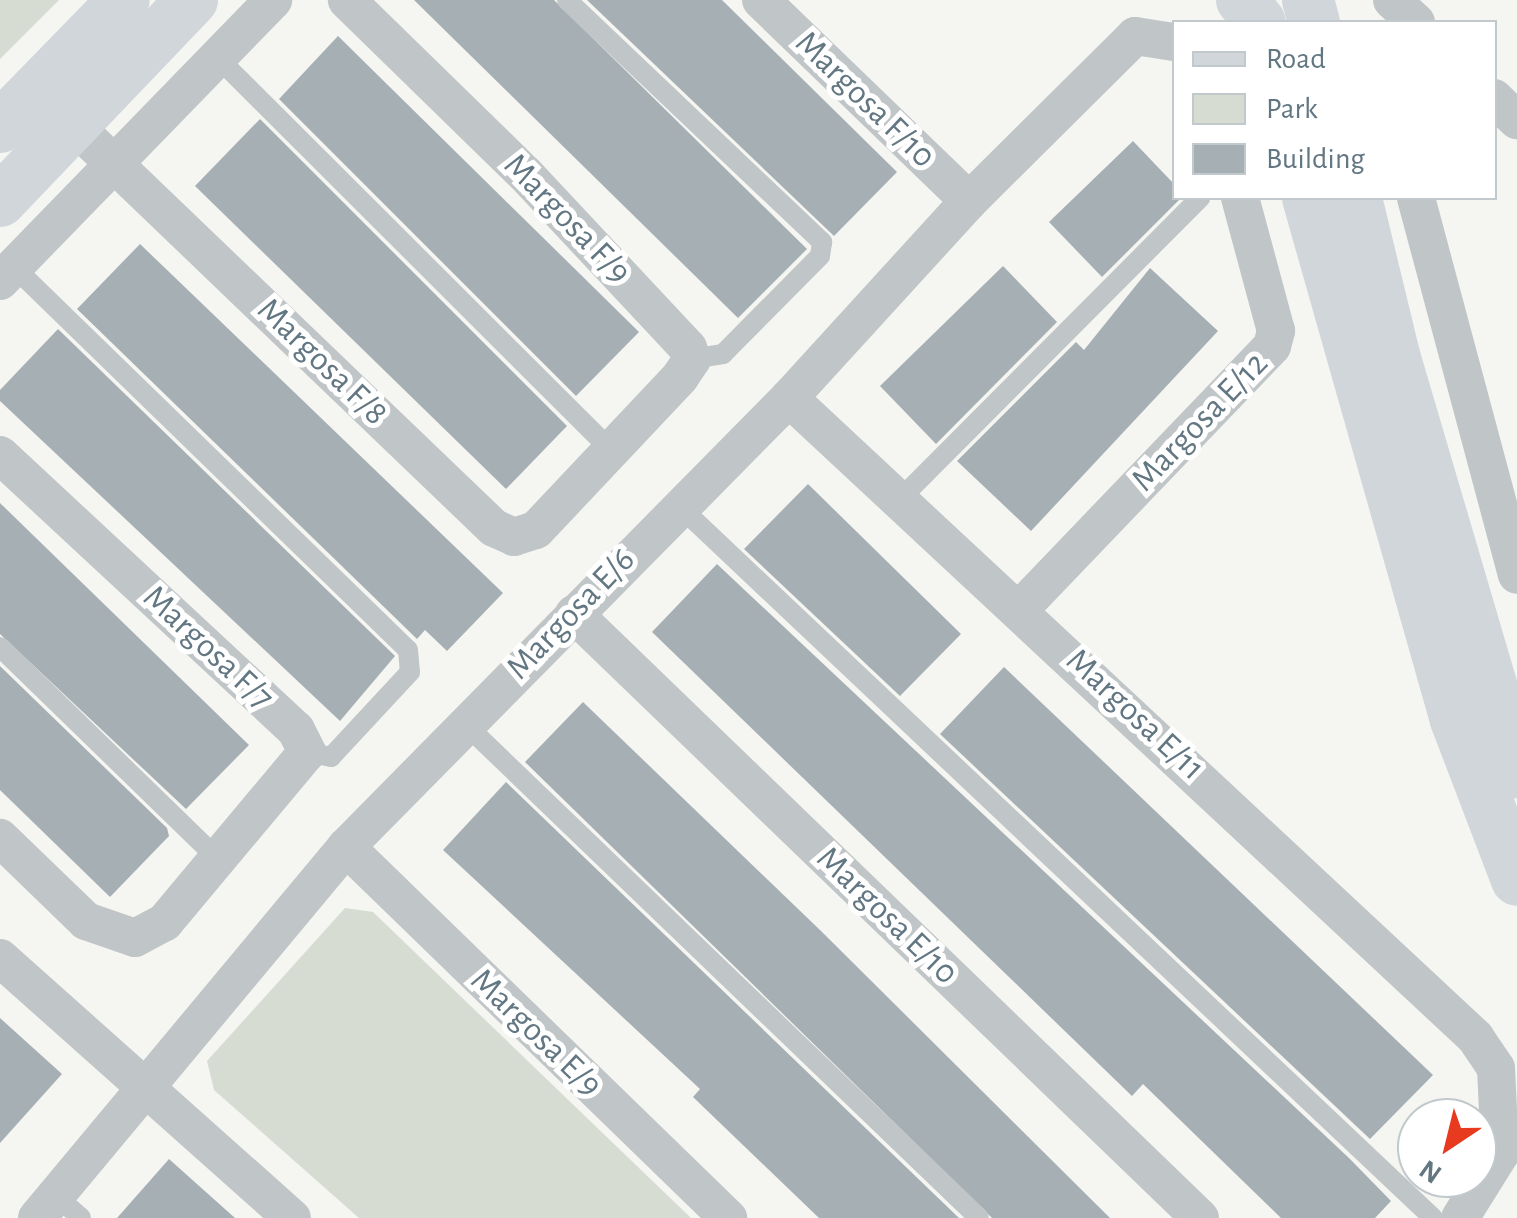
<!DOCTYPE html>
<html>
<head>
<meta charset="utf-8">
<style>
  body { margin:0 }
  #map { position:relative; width:1517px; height:1218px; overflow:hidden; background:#f5f5f1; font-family:"Alegreya Sans",sans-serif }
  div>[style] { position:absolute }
  .green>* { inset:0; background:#d6dcd2 }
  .building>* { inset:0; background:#a6b0b4 }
  .lane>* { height:20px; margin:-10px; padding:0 10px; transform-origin:10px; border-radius:10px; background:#c0c5c7 }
  .street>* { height:38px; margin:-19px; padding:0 19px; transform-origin:19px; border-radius:19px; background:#c0c5c7 }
  .secondary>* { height:52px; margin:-26px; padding:0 26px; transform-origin:26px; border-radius:26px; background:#d1d6da }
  span { translate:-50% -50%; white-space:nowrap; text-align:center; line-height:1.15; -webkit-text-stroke:10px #fff; paint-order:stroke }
  .street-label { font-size:35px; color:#637783 }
  .legend { position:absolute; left:1172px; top:20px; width:325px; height:180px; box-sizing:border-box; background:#fff; border:2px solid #c1c9cd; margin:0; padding:12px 18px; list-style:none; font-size:30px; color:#637783 }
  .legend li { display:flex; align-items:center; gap:20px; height:50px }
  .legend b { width:50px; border:2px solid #c1c9cd }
  .north { position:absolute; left:1397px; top:1098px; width:100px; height:100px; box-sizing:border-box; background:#fff; border:2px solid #c1c9cd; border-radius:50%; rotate:215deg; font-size:28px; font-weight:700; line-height:40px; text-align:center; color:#637783 }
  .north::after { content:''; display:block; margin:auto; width:35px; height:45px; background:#e73a1e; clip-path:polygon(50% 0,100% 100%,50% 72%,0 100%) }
</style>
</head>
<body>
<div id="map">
  <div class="green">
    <i style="clip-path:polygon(0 0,59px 0,0 59px)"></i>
    <i style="clip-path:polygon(345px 908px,373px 912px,691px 1218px,359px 1218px,214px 1090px,207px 1061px)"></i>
  </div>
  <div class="building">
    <i style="clip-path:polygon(414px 0,554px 0,807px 249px,738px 318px)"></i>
    <i style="clip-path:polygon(587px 0,722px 0,897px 172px,834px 236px)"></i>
    <i style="clip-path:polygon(338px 36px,639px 332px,576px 396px,279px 99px)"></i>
    <i style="clip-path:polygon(260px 119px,567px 426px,506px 489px,195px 186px)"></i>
    <i style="clip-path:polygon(1133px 141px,1174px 184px,1174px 198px,1181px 198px,1102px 277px,1049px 222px)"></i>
    <i style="clip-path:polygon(140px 244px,503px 593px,447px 651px,425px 630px,417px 639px,77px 309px)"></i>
    <i style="clip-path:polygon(1003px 266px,1057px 322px,936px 444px,880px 386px)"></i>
    <i style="clip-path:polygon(1150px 268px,1218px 331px,1031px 531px,957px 461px,1076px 342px,1084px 350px)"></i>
    <i style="clip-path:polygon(58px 329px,395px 656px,340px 721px,0 401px,0 390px)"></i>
    <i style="clip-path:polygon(808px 484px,961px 634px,900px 696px,744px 549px)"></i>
    <i style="clip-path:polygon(0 503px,249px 745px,186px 809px,0 634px)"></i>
    <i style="clip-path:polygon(717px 564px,1350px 1159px,1391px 1201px,1375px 1218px,1281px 1218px,1143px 1084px,1132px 1096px,652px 632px)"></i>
    <i style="clip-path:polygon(0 666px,167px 828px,169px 836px,110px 897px,0 790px)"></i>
    <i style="clip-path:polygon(1004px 667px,1433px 1075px,1370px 1139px,940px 734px)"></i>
    <i style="clip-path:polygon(583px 702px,820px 930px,1110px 1218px,992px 1218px,525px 762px)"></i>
    <i style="clip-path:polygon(506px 782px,959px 1218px,819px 1218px,693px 1097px,700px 1089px,443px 850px)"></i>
    <i style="clip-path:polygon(0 1018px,62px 1074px,0 1143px)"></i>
    <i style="clip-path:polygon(169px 1159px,235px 1218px,117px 1218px)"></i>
  </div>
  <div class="lane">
    <i style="left:567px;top:0;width:352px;rotate:43.5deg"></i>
    <i style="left:822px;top:242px;width:14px;rotate:98deg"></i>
    <i style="left:820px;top:256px;width:138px;rotate:134.7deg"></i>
    <i style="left:723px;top:354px;width:31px;rotate:171deg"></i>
    <i style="left:217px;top:57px;width:558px;rotate:44.93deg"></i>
    <i style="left:14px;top:267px;width:549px;rotate:44.19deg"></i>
    <i style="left:408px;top:650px;width:22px;rotate:85deg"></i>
    <i style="left:410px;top:672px;width:116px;rotate:132.9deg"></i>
    <i style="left:331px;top:757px;width:25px;rotate:-168deg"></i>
    <i style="left:901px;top:498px;width:424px;rotate:-45.1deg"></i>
    <i style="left:677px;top:504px;width:1040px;rotate:43.36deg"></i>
    <i style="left:0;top:647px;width:305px;rotate:44.2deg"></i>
    <i style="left:464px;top:723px;width:714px;rotate:43.87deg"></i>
    <i style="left:56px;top:1196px;width:33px;rotate:41deg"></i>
  </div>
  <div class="street">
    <i style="left:761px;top:0;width:289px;rotate:44deg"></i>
    <i style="left:1392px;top:0;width:33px;rotate:43deg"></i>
    <i style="left:1494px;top:98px;width:32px;rotate:44deg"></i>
    <i style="left:57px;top:109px;width:605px;rotate:43.8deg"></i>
    <i style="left:494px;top:528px;width:22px;rotate:24deg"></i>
    <i style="left:514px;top:537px;width:23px;rotate:-18deg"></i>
    <i style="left:536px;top:530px;width:210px;rotate:-46.7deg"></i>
    <i style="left:680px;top:377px;width:22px;rotate:-56deg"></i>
    <i style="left:692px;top:359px;width:12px;rotate:-110deg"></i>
    <i style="left:688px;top:348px;width:238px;rotate:-133.1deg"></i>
    <i style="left:525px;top:174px;width:249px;rotate:-135.7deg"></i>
    <i style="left:1416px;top:198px;width:390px;rotate:75deg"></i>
    <i style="left:0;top:281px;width:392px;rotate:-45.8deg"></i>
    <i style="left:789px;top:398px;width:938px;rotate:42.97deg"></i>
    <i style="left:1475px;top:1037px;width:37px;rotate:56deg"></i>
    <i style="left:1496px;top:1068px;width:86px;rotate:87.3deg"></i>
    <i style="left:1500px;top:1154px;width:75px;rotate:122deg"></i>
    <i style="left:0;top:455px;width:404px;rotate:42.9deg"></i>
    <i style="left:296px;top:730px;width:25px;rotate:63deg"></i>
    <i style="left:307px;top:752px;width:222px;rotate:129.9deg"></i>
    <i style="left:165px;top:922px;width:34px;rotate:152deg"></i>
    <i style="left:135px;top:938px;width:52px;rotate:-160.9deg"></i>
    <i style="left:86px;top:921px;width:120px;rotate:-136deg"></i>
    <i style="left:1020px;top:609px;width:364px;rotate:-46.2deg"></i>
    <i style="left:1272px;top:346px;width:16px;rotate:-75deg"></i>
    <i style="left:1276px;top:331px;width:138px;rotate:-105.1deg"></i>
    <i style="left:574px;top:614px;width:870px;rotate:43.98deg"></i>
    <i style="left:346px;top:847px;width:533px;rotate:44.16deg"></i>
    <i style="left:0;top:958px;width:391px;rotate:41.7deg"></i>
    <i style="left:37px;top:1218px;width:483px;rotate:-50.2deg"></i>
    <i style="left:346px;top:847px;width:631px;rotate:-45.39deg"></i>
    <i style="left:789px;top:398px;width:267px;rotate:-47.6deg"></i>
    <i style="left:969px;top:201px;width:234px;rotate:-44.8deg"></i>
    <i style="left:1135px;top:36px;width:39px;rotate:9deg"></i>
  </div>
  <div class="secondary">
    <i style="left:1242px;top:0;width:28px;rotate:51deg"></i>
    <i style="left:1308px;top:0;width:23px;rotate:75deg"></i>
    <i style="left:0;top:127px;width:177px;rotate:-45.7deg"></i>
    <i style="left:1308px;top:198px;width:543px;rotate:74.17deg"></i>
    <i style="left:1456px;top:720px;width:171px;rotate:69.1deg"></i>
    <i style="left:1356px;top:198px;width:162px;rotate:76.4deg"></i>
    <i style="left:1394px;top:355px;width:435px;rotate:73.6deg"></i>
    <i style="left:0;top:201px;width:278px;rotate:-46.3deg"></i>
  </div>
  <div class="street-label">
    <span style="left:865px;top:100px;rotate:44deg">Margosa F/10</span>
    <span style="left:567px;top:219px;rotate:46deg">Margosa F/9</span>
    <span style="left:322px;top:362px;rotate:44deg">Margosa F/8</span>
    <span style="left:1200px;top:422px;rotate:-46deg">Margosa E/12</span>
    <span style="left:571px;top:614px;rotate:-46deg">Margosa E/6</span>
    <span style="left:208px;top:648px;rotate:43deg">Margosa F/7</span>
    <span style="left:1135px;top:715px;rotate:43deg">Margosa E/11</span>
    <span style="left:887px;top:916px;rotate:44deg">Margosa E/10</span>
    <span style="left:536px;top:1033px;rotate:44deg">Margosa E/9</span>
  </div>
  <ul class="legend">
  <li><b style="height:12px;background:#d1d6da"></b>Road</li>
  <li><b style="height:28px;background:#d6dcd2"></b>Park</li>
  <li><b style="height:28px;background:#a6b0b4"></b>Building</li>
  </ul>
  <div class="north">N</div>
</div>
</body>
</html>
